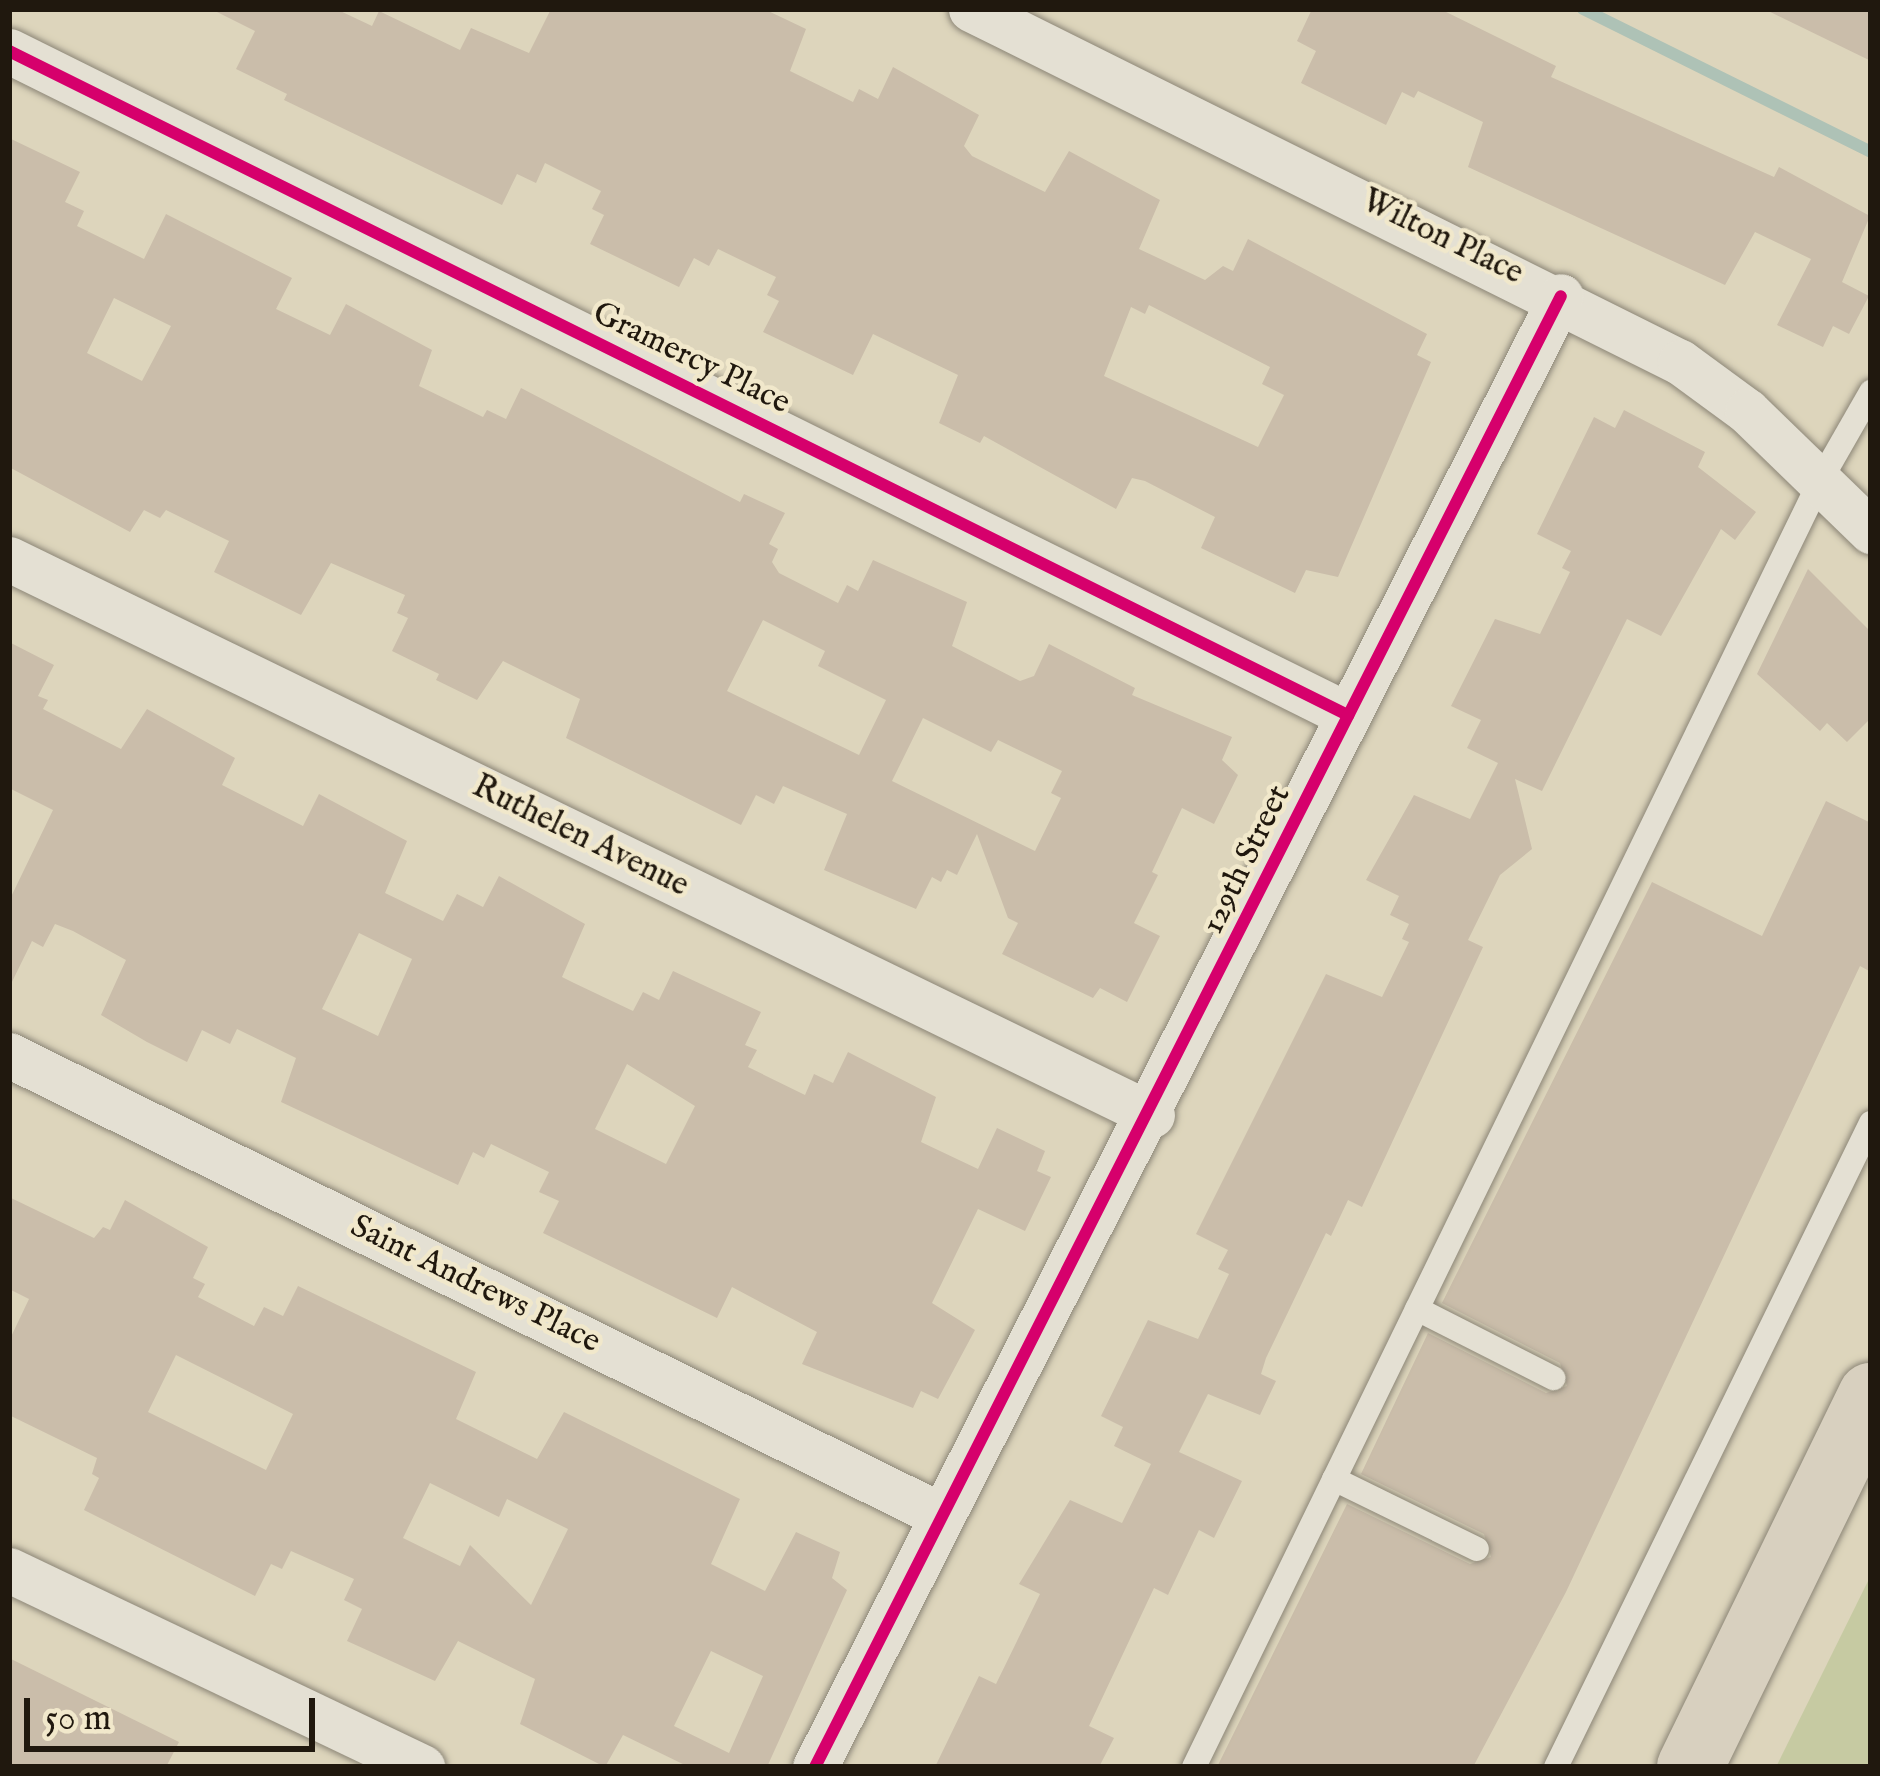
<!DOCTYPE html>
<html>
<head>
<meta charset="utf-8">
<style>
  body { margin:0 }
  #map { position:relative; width:1880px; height:1776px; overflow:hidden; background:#ddd5bc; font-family:"IM FELL English",serif }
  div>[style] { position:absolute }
  .green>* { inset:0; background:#c6caa2 }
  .stream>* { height:12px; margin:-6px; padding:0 6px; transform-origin:6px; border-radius:6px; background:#aec2b6 }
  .building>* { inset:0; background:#cabdaa }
  .roads { filter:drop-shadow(0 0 3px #8c8677) drop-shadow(0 0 3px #8c8677) }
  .lane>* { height:24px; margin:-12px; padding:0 12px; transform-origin:12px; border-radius:12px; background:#e4e0d3 }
  .street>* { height:45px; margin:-22.5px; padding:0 22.5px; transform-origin:22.5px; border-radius:22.5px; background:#e4e0d3 }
  .primary>* { height:66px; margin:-33px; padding:0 33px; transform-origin:33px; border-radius:33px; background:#d8d0bf }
  .cycleway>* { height:12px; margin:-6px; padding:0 6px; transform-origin:6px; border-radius:6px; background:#d6006c }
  span { translate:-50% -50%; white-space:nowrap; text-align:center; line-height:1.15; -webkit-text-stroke:9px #f1e8cb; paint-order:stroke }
  .street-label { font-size:33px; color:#20180e }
  .frame { position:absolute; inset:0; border:12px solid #20180e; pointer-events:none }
  .scale { position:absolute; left:24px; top:1698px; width:291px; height:54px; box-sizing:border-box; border:6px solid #20180e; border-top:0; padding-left:15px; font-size:36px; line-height:42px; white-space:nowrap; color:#20180e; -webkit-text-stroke:9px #f1e8cb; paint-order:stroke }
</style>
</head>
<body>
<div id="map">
  <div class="green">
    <i style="clip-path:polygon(1871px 1575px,1871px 1767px,1776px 1767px)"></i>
  </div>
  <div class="stream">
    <i style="left:1583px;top:9px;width:322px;rotate:26.4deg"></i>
  </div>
  <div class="building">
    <i style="clip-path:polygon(evenodd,211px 9px,336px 9px,372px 26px,379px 11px,460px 50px,471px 28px,529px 53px,551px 9px,764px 9px,806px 29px,790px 71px,853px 102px,859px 89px,878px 99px,893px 67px,979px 115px,964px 146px,972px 156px,1045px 192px,1069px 151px,1160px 200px,1139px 249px,1205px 280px,1223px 266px,1233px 271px,1248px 239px,1427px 334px,1417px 355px,1431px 362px,1338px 577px,1306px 570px,1295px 593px,1201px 548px,1215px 517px,1145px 481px,1132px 478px,1116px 509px,984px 436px,980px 443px,939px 423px,958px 375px,873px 334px,853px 375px,763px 332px,779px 301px,767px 295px,776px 277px,718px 249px,709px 266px,694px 258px,679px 287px,590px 244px,604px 215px,592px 209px,601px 191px,545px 163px,536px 183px,517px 174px,502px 205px,284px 100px,287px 94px,236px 69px,255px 31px,211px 9px,1149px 305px,1270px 367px,1262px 384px,1284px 395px,1258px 447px,1104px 376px,1131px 307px,1145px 314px,1149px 305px)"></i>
    <i style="clip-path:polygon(1312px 9px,1440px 9px,1556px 66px,1551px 77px,1774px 177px,1779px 167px,1870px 216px,1842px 282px,1869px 296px,1849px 334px,1833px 326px,1823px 347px,1777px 325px,1811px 259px,1755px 232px,1725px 285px,1468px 167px,1483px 122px,1418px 91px,1414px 98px,1402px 92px,1386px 125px,1301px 83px,1316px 51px,1297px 41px)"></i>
    <i style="clip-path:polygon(1764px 9px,1871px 9px,1871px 61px)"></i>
    <i style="clip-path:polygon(evenodd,9px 138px,80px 172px,65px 202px,84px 211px,77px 226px,144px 259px,166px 214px,292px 278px,276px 309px,330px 335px,346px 304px,432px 350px,419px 386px,483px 417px,487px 410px,506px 419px,521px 388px,740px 502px,744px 494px,785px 513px,769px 544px,778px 549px,772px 562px,779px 573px,838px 603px,847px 585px,858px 591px,873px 560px,967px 602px,952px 646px,1020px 681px,1034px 676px,1049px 644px,1135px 688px,1132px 695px,1232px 737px,1222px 760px,1238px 775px,1214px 824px,1182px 808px,1152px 872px,1158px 875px,1134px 923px,1160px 936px,1127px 1002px,1100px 988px,1093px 998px,1002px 954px,1018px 923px,1008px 918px,977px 834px,957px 875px,947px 870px,941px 882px,932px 877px,916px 909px,824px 870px,847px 814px,783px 786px,774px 804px,756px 795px,741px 825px,566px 738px,580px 699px,503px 661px,477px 700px,436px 680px,439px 674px,392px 651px,408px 618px,397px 613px,405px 595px,331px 563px,301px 615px,214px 572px,229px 541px,166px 510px,160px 518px,144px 510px,130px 532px,9px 467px,9px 138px,114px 298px,171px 326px,142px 381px,87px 353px,114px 298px,9px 138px,763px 620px,825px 651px,818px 666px,886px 700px,859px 755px,727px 691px,763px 620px,9px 138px,923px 718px,991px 752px,998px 740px,1062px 771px,1051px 793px,1061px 798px,1035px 851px,892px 781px,923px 718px)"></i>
    <i style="clip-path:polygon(1624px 410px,1705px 452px,1698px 467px,1756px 512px,1735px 540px,1721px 529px,1661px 636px,1627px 619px,1542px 791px,1515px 779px,1532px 849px,1500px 875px,1468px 940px,1483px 947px,1362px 1207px,1348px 1200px,1331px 1236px,1326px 1233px,1266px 1358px,1261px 1374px,1276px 1381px,1260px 1415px,1208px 1394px,1179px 1452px,1242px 1481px,1214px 1538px,1199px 1530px,1168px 1595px,1154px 1588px,1089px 1726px,1114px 1738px,1099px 1767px,935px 1767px,979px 1676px,996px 1684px,1040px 1594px,1019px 1584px,1070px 1500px,1122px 1523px,1151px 1464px,1114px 1446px,1123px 1427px,1101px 1416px,1148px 1320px,1198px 1339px,1229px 1274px,1218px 1269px,1228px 1250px,1196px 1234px,1326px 974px,1382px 997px,1409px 942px,1402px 939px,1409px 924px,1390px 915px,1399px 896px,1366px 880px,1414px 795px,1470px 819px,1498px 763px,1467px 748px,1481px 720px,1451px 706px,1495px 619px,1540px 634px,1570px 572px,1562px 568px,1571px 551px,1537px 534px,1594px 417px,1615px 428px)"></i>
    <i style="clip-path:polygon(1808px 569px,1871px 632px,1871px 718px,1847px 742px,1827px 723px,1820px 731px,1757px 674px)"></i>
    <i style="clip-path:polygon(evenodd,9px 642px,54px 665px,38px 696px,48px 700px,43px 709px,121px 749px,147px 709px,235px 758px,222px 785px,303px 826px,319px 794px,407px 841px,385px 893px,443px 921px,457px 894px,483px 907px,499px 876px,585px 924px,562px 977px,574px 983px,633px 1011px,643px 992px,659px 1000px,673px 971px,761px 1012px,745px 1045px,757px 1050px,748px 1067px,805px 1095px,814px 1074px,833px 1083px,848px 1052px,936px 1097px,921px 1142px,978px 1169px,997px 1128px,1045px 1151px,1037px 1171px,1051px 1177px,1025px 1231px,978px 1209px,932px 1303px,975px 1330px,938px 1399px,921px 1391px,913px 1408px,802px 1364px,817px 1332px,732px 1287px,717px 1318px,543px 1233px,559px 1201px,539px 1192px,549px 1172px,491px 1144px,484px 1158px,473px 1152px,458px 1185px,281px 1102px,296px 1058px,237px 1029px,230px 1044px,202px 1030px,187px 1062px,147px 1042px,101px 1015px,126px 960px,73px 931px,55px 924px,43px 947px,32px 941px,9px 988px,9px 901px,53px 810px,9px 788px,9px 642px,359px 933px,412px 959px,378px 1036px,322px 1009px,359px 933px,9px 642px,627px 1064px,695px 1106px,666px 1164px,595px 1129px,627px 1064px)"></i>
    <i style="clip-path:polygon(1826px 801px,1871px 823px,1871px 972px,1860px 966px,1566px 1592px,1473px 1767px,1217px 1767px,1347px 1504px,1470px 1564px,1491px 1557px,1484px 1534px,1361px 1474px,1428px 1333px,1546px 1393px,1567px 1386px,1560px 1363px,1442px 1303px,1652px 882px,1762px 936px)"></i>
    <i style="clip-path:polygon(evenodd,9px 1197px,94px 1238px,103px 1227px,110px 1230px,125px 1200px,208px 1247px,193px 1278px,205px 1284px,198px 1297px,254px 1326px,264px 1307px,283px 1316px,298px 1286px,476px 1372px,456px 1419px,537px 1459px,564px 1412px,740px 1499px,711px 1564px,765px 1591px,796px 1532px,840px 1552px,832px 1578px,847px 1590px,767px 1767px,689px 1767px,623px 1735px,605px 1767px,520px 1724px,535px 1679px,458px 1641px,435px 1681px,347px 1641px,362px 1609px,344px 1600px,354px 1579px,291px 1551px,282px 1569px,271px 1564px,255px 1596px,84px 1510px,99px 1478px,92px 1474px,97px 1458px,9px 1415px,9px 1341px,29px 1299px,9px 1289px,9px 1197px,176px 1355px,293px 1414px,266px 1470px,148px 1412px,176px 1355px,9px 1197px,430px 1483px,499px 1517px,507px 1499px,568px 1529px,531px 1605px,470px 1545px,460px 1566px,403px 1538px,430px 1483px,9px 1197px,711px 1651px,763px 1676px,729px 1753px,674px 1726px,711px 1651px)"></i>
    <i style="clip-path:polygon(9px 1658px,179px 1742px,166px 1767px,9px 1767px)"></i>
  </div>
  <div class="roads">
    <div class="lane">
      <i style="left:1417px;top:1309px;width:153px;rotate:26.9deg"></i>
      <i style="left:1334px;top:1479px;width:159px;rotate:26.1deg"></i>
      <i style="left:1194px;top:1767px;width:1430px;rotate:-64.04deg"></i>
      <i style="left:1820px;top:481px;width:103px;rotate:-60.2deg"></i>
      <i style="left:1556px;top:1767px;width:717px;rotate:-63.94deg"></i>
    </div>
    <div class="street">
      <i style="left:971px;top:9px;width:792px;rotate:26.47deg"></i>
      <i style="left:1680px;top:362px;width:83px;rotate:36.2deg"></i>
      <i style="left:1747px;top:411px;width:173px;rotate:44.1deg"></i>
      <i style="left:9px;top:51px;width:1495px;rotate:26.38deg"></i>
      <i style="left:9px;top:559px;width:1271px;rotate:25.94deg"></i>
      <i style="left:9px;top:1055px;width:1038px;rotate:26.29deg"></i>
      <i style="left:9px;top:1570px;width:458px;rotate:25.5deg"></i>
      <i style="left:815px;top:1767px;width:1649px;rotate:-63.11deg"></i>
    </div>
    <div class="primary">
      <i style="left:1690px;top:1767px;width:413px;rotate:-64deg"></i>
    </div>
  </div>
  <div class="cycleway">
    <i style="left:9px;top:51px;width:1495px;rotate:26.38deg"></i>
    <i style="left:815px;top:1767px;width:1649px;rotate:-63.11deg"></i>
  </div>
  <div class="street-label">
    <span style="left:1442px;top:238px;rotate:26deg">Wilton Place</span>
    <span style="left:691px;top:359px;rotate:26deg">Gramercy Place</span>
    <span style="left:580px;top:837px;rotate:26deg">Ruthelen Avenue</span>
    <span style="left:1247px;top:860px;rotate:-64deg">129th Street</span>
    <span style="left:475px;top:1285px;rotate:26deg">Saint Andrews Place</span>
  </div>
  <div class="frame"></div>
  <div class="scale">50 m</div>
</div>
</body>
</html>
